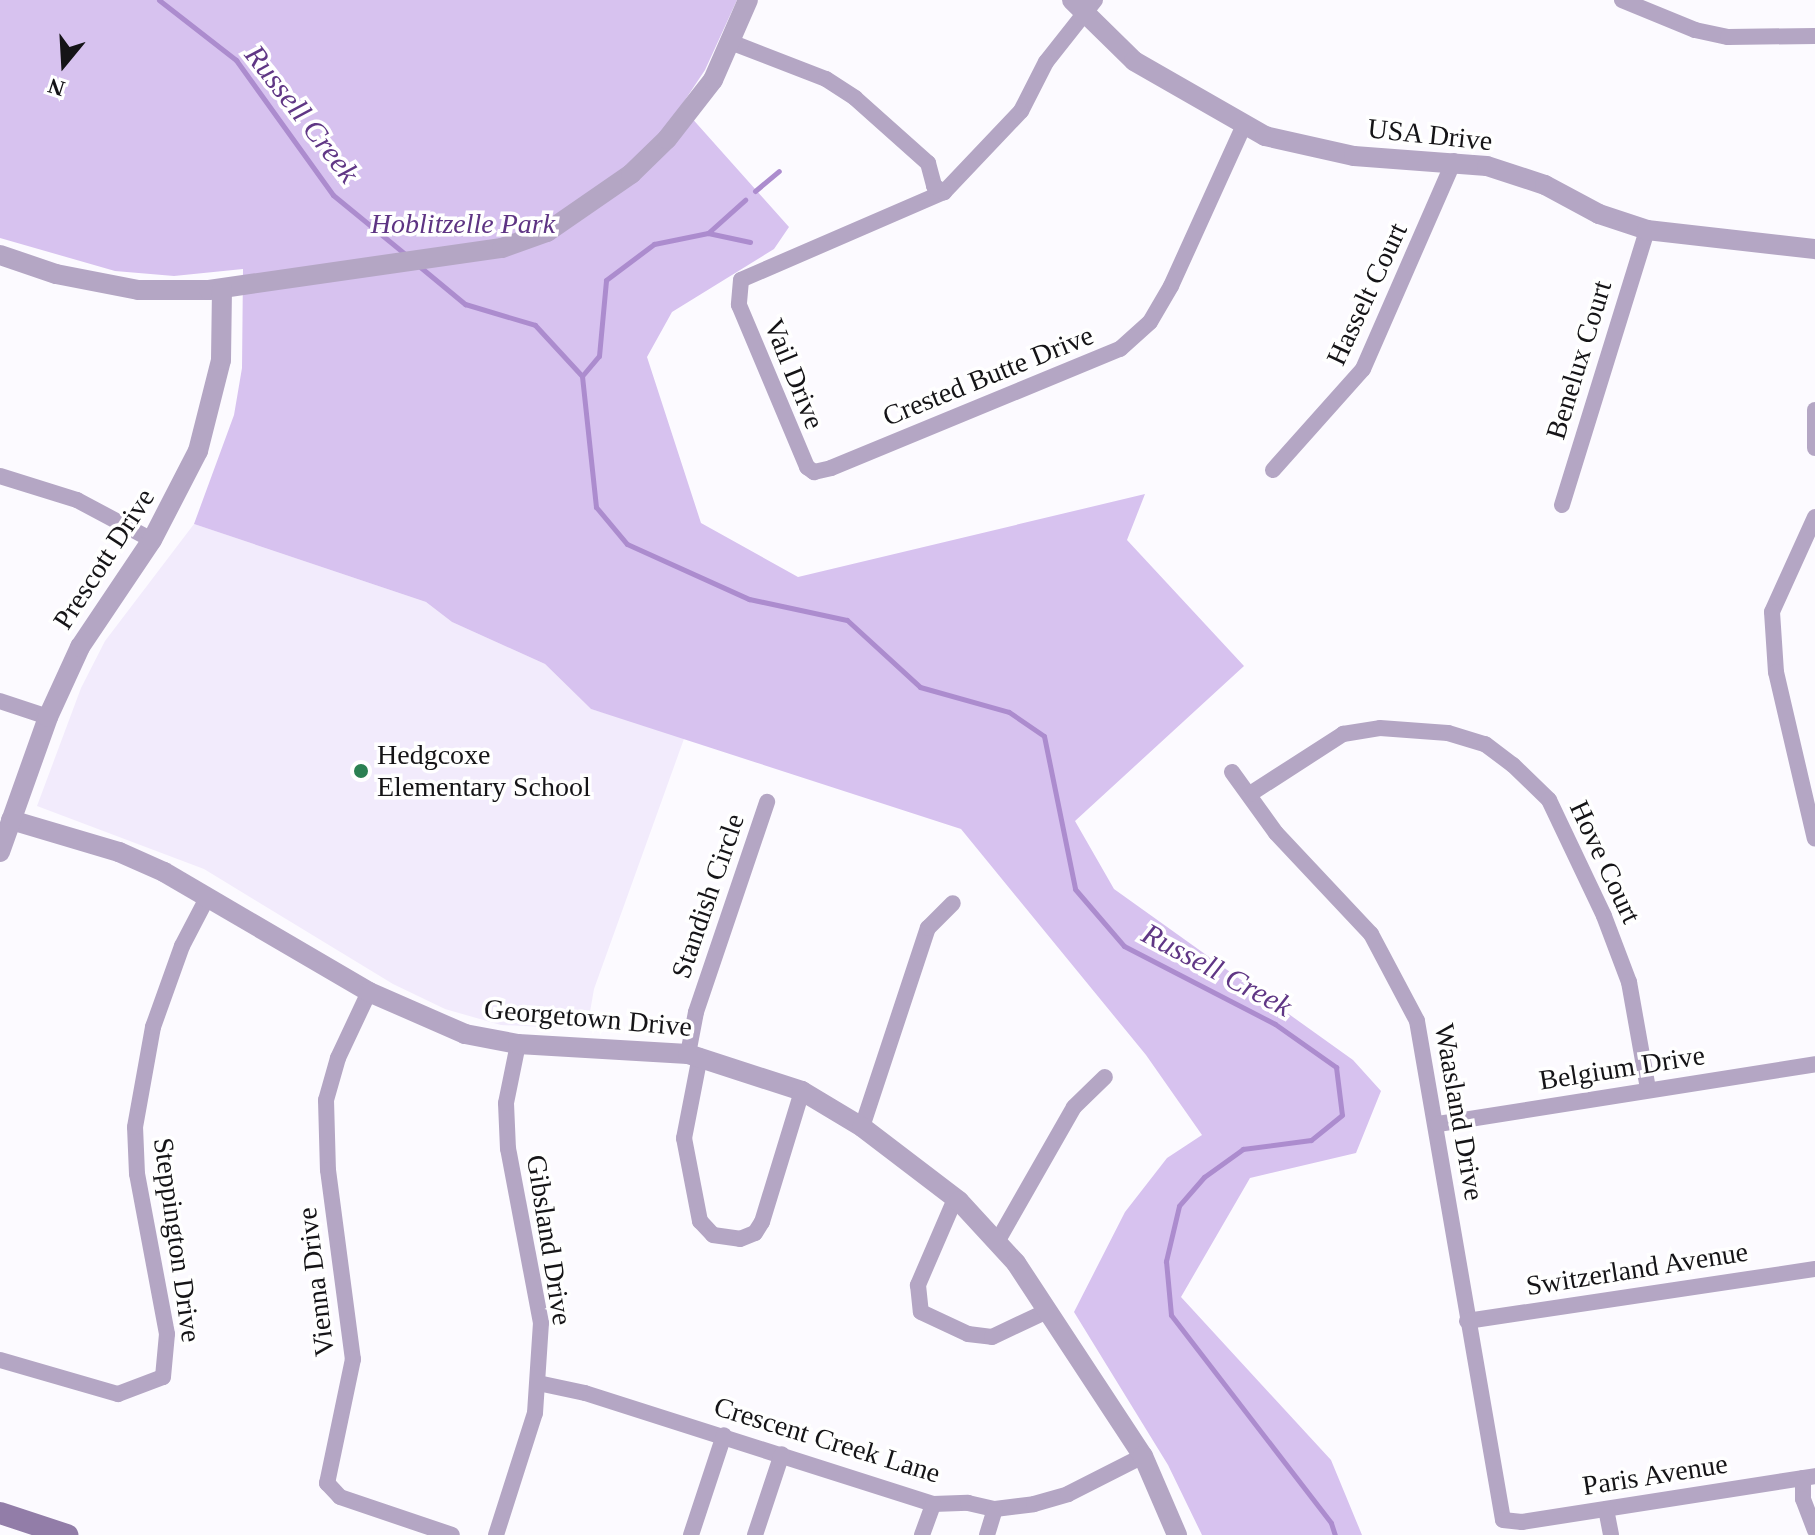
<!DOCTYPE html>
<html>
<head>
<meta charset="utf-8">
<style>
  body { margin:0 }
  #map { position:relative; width:1815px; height:1535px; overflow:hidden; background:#fcfaff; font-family:"Times New Roman",serif }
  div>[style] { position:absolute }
  .built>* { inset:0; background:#f2ebfc }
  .green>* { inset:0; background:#d7c2ef }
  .stream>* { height:5px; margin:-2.5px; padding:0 2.5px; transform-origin:2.5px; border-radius:2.5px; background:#ac8cce }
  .minor>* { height:16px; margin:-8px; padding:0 8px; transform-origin:8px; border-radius:8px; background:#b4a6c4 }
  .tertiary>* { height:20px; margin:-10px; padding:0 10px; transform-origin:10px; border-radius:10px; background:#b4a6c4 }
  .secondary>* { height:22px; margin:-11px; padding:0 11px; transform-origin:11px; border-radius:11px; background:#927da8 }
  .dots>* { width:22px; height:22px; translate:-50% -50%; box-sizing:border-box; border:4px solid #fff; border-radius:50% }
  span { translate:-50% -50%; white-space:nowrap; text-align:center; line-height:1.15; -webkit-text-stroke:7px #fff; paint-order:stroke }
  .street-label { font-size:28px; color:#151417 }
  .park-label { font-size:28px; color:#5e3483; font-style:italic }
  .poi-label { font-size:28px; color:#151417 }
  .left { translate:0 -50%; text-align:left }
  .water-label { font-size:30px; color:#603785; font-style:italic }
  .north { position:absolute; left:24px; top:24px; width:80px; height:80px; -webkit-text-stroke:6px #fff; paint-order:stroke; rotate:198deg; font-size:22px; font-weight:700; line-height:32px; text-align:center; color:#151417 }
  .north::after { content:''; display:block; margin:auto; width:28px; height:36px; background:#151417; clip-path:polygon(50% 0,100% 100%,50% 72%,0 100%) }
</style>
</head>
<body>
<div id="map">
  <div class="built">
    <i style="clip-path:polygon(194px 524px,426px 602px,452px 622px,545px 664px,591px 709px,685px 736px,594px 989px,587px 1029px,501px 1025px,445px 1009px,393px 984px,204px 869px,37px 806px,81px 688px,105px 641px)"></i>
  </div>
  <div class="green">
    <i style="clip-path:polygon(0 0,737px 0,705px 70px,681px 106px,789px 227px,774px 249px,672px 312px,647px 357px,701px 523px,798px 577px,1145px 494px,1127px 540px,1244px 666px,1075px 821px,1114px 889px,1353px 1060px,1381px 1091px,1356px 1153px,1250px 1178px,1181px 1297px,1331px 1460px,1362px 1535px,1202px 1535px,1168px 1465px,1074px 1312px,1125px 1212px,1167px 1158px,1202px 1135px,1146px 1055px,961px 829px,591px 709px,545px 664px,452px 622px,426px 602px,194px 524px,234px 415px,242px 368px,243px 269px,174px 276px,115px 271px,0 238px)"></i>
  </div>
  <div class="stream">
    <i style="left:159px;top:0;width:98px;rotate:37.9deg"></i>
    <i style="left:236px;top:60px;width:166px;rotate:54.3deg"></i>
    <i style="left:333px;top:195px;width:93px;rotate:39.3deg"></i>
    <i style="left:755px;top:191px;width:31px;rotate:-40deg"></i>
    <i style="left:708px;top:233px;width:50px;rotate:-41.7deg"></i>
    <i style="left:419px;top:266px;width:60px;rotate:39.6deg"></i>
    <i style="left:465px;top:304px;width:73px;rotate:16.7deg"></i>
    <i style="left:535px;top:325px;width:69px;rotate:47.3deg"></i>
    <i style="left:582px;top:376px;width:132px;rotate:83.9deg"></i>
    <i style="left:596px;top:507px;width:48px;rotate:50deg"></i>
    <i style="left:627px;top:544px;width:134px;rotate:24.3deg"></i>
    <i style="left:749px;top:599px;width:100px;rotate:12.1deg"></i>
    <i style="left:847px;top:620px;width:99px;rotate:42.5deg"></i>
    <i style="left:920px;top:687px;width:92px;rotate:15.7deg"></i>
    <i style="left:1009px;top:712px;width:42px;rotate:34.4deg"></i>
    <i style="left:1044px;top:736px;width:156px;rotate:78.5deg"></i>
    <i style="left:1075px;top:889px;width:75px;rotate:49.3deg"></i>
    <i style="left:1124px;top:946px;width:170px;rotate:27.3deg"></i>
    <i style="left:1275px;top:1024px;width:75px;rotate:35.2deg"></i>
    <i style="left:1336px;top:1067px;width:48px;rotate:82.9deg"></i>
    <i style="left:1342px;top:1115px;width:40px;rotate:141deg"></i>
    <i style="left:1311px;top:1140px;width:69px;rotate:172.5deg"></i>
    <i style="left:1243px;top:1149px;width:48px;rotate:144.3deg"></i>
    <i style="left:1204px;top:1177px;width:38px;rotate:131deg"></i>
    <i style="left:1179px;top:1206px;width:57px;rotate:103.3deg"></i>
    <i style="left:1166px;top:1261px;width:54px;rotate:84.7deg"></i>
    <i style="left:1171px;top:1315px;width:262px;rotate:52.4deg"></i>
    <i style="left:1331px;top:1523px;width:13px;rotate:72deg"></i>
    <i style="left:582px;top:376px;width:26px;rotate:-50deg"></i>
    <i style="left:599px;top:356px;width:76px;rotate:-84.7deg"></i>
    <i style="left:606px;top:280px;width:60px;rotate:-36.9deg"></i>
    <i style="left:654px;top:244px;width:55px;rotate:-11.5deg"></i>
    <i style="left:708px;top:233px;width:43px;rotate:12.1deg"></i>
  </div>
  <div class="minor">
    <i style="left:1095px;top:0;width:79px;rotate:128.3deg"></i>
    <i style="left:1046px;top:62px;width:55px;rotate:117deg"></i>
    <i style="left:1021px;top:111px;width:112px;rotate:133.5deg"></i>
    <i style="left:944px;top:192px;width:221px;rotate:156.6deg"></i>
    <i style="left:741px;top:280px;width:25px;rotate:95deg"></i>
    <i style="left:739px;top:305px;width:176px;rotate:67.2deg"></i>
    <i style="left:807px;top:467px;width:9px;rotate:36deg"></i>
    <i style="left:814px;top:472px;width:17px;rotate:-13deg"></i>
    <i style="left:831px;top:468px;width:313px;rotate:-22.4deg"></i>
    <i style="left:1120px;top:349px;width:40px;rotate:-42deg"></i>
    <i style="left:1150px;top:322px;width:42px;rotate:-59.7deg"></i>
    <i style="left:1171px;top:286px;width:175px;rotate:-65.6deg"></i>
    <i style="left:1622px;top:0;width:79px;rotate:22.3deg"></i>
    <i style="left:1695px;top:30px;width:34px;rotate:12deg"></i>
    <i style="left:1728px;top:37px;width:87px;rotate:-0.7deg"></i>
    <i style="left:733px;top:43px;width:100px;rotate:21.2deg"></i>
    <i style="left:826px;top:79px;width:35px;rotate:33deg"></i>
    <i style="left:855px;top:98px;width:98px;rotate:41.7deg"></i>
    <i style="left:928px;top:163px;width:24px;rotate:75deg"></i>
    <i style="left:934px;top:186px;width:12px;rotate:31deg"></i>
    <i style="left:1815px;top:410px;width:38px;rotate:90deg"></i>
    <i style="left:1273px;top:470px;width:135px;rotate:-48.3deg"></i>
    <i style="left:1363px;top:369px;width:227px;rotate:-66.4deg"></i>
    <i style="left:0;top:476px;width:81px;rotate:17.3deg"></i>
    <i style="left:77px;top:500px;width:85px;rotate:28.1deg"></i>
    <i style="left:1562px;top:505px;width:288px;rotate:-72.8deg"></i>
    <i style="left:1815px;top:517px;width:104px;rotate:114.4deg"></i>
    <i style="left:1772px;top:612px;width:60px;rotate:86.2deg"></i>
    <i style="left:1776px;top:672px;width:171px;rotate:76.9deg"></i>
    <i style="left:0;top:701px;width:51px;rotate:18.4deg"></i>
    <i style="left:1232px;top:772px;width:75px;rotate:54.2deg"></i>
    <i style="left:1276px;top:833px;width:139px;rotate:46.8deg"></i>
    <i style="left:1371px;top:934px;width:98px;rotate:62.1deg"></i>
    <i style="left:1417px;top:1021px;width:506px;rotate:80.22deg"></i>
    <i style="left:1503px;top:1520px;width:19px;rotate:6deg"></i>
    <i style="left:1522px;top:1522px;width:297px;rotate:-8.9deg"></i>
    <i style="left:1250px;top:794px;width:111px;rotate:-32.8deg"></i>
    <i style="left:1343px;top:734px;width:37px;rotate:-9deg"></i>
    <i style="left:1380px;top:728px;width:68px;rotate:4.2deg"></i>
    <i style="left:1448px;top:733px;width:39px;rotate:17deg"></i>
    <i style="left:1485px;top:744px;width:35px;rotate:37deg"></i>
    <i style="left:1513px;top:765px;width:50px;rotate:44.2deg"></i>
    <i style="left:1549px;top:800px;width:128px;rotate:64.6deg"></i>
    <i style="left:1604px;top:916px;width:71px;rotate:69.3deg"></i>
    <i style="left:1629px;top:982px;width:109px;rotate:79.9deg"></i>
    <i style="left:369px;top:992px;width:73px;rotate:115.2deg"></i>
    <i style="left:338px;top:1058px;width:44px;rotate:105.9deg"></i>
    <i style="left:326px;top:1100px;width:70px;rotate:88.4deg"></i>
    <i style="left:328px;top:1170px;width:191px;rotate:82.5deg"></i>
    <i style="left:353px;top:1359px;width:127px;rotate:101.8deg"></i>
    <i style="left:327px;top:1483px;width:19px;rotate:47deg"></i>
    <i style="left:340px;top:1497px;width:118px;rotate:18.7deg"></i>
    <i style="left:688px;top:1054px;width:43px;rotate:-79.2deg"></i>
    <i style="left:696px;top:1012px;width:222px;rotate:-71.3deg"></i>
    <i style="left:700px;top:1056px;width:84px;rotate:101deg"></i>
    <i style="left:684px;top:1138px;width:85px;rotate:79.1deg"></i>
    <i style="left:700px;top:1221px;width:19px;rotate:47deg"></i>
    <i style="left:713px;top:1235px;width:27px;rotate:8deg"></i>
    <i style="left:740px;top:1239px;width:16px;rotate:-22deg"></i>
    <i style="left:755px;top:1233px;width:13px;rotate:-58deg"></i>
    <i style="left:762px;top:1222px;width:137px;rotate:-73deg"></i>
    <i style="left:1438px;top:1124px;width:382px;rotate:-9deg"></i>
    <i style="left:862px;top:1127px;width:210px;rotate:-71.7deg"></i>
    <i style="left:928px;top:928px;width:35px;rotate:-45deg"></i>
    <i style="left:955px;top:1199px;width:94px;rotate:113.3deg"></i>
    <i style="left:918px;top:1285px;width:27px;rotate:84deg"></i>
    <i style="left:921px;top:1312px;width:52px;rotate:25.1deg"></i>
    <i style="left:968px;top:1334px;width:24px;rotate:7deg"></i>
    <i style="left:992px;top:1337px;width:61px;rotate:-25.3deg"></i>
    <i style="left:997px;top:1242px;width:155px;rotate:-60.3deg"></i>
    <i style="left:1074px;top:1107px;width:43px;rotate:-44.1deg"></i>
    <i style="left:1467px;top:1321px;width:352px;rotate:-8.5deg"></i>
    <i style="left:0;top:1360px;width:123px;rotate:16.1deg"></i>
    <i style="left:118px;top:1394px;width:48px;rotate:-20.7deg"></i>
    <i style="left:163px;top:1377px;width:43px;rotate:-84.7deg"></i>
    <i style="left:167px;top:1334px;width:163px;rotate:-100.6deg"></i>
    <i style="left:137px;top:1174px;width:47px;rotate:-92.4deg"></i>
    <i style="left:135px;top:1127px;width:102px;rotate:-79.8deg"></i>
    <i style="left:153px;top:1027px;width:86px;rotate:-70.3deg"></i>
    <i style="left:182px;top:946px;width:56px;rotate:-62.5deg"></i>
    <i style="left:538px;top:1383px;width:48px;rotate:12deg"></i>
    <i style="left:585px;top:1393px;width:365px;rotate:17.7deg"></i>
    <i style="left:933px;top:1504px;width:35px;rotate:-2deg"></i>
    <i style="left:968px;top:1503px;width:28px;rotate:13deg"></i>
    <i style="left:995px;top:1509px;width:39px;rotate:-7deg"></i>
    <i style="left:1034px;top:1504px;width:35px;rotate:-16deg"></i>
    <i style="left:1068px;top:1494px;width:84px;rotate:-26.9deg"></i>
    <i style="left:1803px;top:1478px;width:21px;rotate:90deg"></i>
    <i style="left:1803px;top:1499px;width:33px;rotate:69deg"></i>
    <i style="left:1606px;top:1509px;width:26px;rotate:79deg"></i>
    <i style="left:496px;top:1535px;width:128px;rotate:-72.3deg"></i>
    <i style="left:535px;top:1413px;width:90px;rotate:-86.2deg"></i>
    <i style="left:541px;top:1323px;width:177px;rotate:-100.7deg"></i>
    <i style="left:508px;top:1149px;width:46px;rotate:-92.5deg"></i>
    <i style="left:506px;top:1103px;width:60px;rotate:-78.5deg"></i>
    <i style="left:691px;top:1535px;width:105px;rotate:-71.7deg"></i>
    <i style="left:755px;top:1535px;width:85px;rotate:-71.6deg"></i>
    <i style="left:922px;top:1535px;width:33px;rotate:-70deg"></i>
    <i style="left:987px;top:1535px;width:27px;rotate:-73deg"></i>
  </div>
  <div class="tertiary">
    <i style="left:1072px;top:0;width:87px;rotate:44.5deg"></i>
    <i style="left:1134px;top:61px;width:151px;rotate:29.8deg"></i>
    <i style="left:1265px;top:136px;width:91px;rotate:12.7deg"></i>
    <i style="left:1354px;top:156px;width:133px;rotate:4.3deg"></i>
    <i style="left:1487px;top:166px;width:61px;rotate:18.1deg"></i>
    <i style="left:1545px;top:185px;width:61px;rotate:28.2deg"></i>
    <i style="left:1599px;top:214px;width:51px;rotate:18.4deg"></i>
    <i style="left:1647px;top:230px;width:169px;rotate:6.5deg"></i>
    <i style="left:0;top:255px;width:59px;rotate:18.7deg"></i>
    <i style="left:56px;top:274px;width:84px;rotate:11deg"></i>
    <i style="left:138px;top:290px;width:71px"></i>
    <i style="left:209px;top:290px;width:296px;rotate:-8.2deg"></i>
    <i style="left:502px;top:248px;width:48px;rotate:-19.6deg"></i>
    <i style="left:547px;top:232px;width:102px;rotate:-34.6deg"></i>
    <i style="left:631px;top:174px;width:50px;rotate:-44.2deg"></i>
    <i style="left:667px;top:139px;width:75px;rotate:-52.1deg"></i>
    <i style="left:713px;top:80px;width:87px;rotate:-66.4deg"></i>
    <i style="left:11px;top:820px;width:113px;rotate:16.5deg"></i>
    <i style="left:119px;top:852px;width:49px;rotate:24deg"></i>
    <i style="left:164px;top:872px;width:238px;rotate:30.3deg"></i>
    <i style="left:369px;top:992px;width:105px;rotate:23.6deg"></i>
    <i style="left:465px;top:1034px;width:54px;rotate:10.7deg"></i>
    <i style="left:518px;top:1044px;width:170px;rotate:3.4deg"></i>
    <i style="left:688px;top:1054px;width:120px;rotate:18deg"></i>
    <i style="left:802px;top:1091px;width:70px;rotate:31deg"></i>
    <i style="left:862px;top:1127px;width:122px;rotate:37.3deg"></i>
    <i style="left:959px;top:1201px;width:84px;rotate:47.4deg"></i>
    <i style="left:1016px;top:1263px;width:231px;rotate:56.7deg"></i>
    <i style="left:1143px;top:1456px;width:86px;rotate:66.7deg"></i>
    <i style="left:0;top:852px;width:143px;rotate:-70.4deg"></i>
    <i style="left:48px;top:717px;width:77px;rotate:-65.4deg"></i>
    <i style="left:80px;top:647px;width:129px;rotate:-56.1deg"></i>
    <i style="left:152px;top:540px;width:100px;rotate:-62.7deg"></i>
    <i style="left:198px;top:451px;width:94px;rotate:-75.8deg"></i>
    <i style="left:221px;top:360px;width:71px;rotate:-89.2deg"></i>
  </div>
  <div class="secondary">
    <i style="left:0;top:1513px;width:71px;rotate:18.2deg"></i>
  </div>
  <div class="dots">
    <i style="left:361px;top:771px;background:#2b8052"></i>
  </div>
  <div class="street-label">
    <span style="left:1430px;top:135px;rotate:6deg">USA Drive</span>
    <span style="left:1367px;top:294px;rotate:-65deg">Hasselt Court</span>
    <span style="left:1579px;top:360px;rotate:-73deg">Benelux Court</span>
    <span style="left:794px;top:374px;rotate:68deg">Vail Drive</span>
    <span style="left:988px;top:376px;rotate:-22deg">Crested Butte Drive</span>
    <span style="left:104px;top:559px;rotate:-57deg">Prescott Drive</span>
    <span style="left:1605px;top:862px;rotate:65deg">Hove Court</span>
    <span style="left:708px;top:896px;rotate:-71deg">Standish Circle</span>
    <span style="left:588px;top:1018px;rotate:5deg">Georgetown Drive</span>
    <span style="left:1622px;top:1068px;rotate:-9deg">Belgium Drive</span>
    <span style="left:1459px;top:1112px;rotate:80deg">Waasland Drive</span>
    <span style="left:177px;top:1240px;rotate:82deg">Steppington Drive</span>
    <span style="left:549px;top:1240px;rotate:81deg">Gibsland Drive</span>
    <span style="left:1637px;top:1269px;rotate:-9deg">Switzerland Avenue</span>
    <span style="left:316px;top:1282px;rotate:-97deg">Vienna Drive</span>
    <span style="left:827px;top:1440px;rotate:17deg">Crescent Creek Lane</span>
    <span style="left:1655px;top:1475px;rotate:-9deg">Paris Avenue</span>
  </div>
  <div class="park-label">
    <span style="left:463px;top:224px">Hoblitzelle Park</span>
  </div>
  <div class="poi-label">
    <span class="left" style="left:377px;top:771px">Hedgcoxe<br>Elementary School</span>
  </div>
  <div class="water-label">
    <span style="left:302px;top:114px;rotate:52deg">Russell Creek</span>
    <span style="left:1217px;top:970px;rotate:28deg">Russell Creek</span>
  </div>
  <div class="north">N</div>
</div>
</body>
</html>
